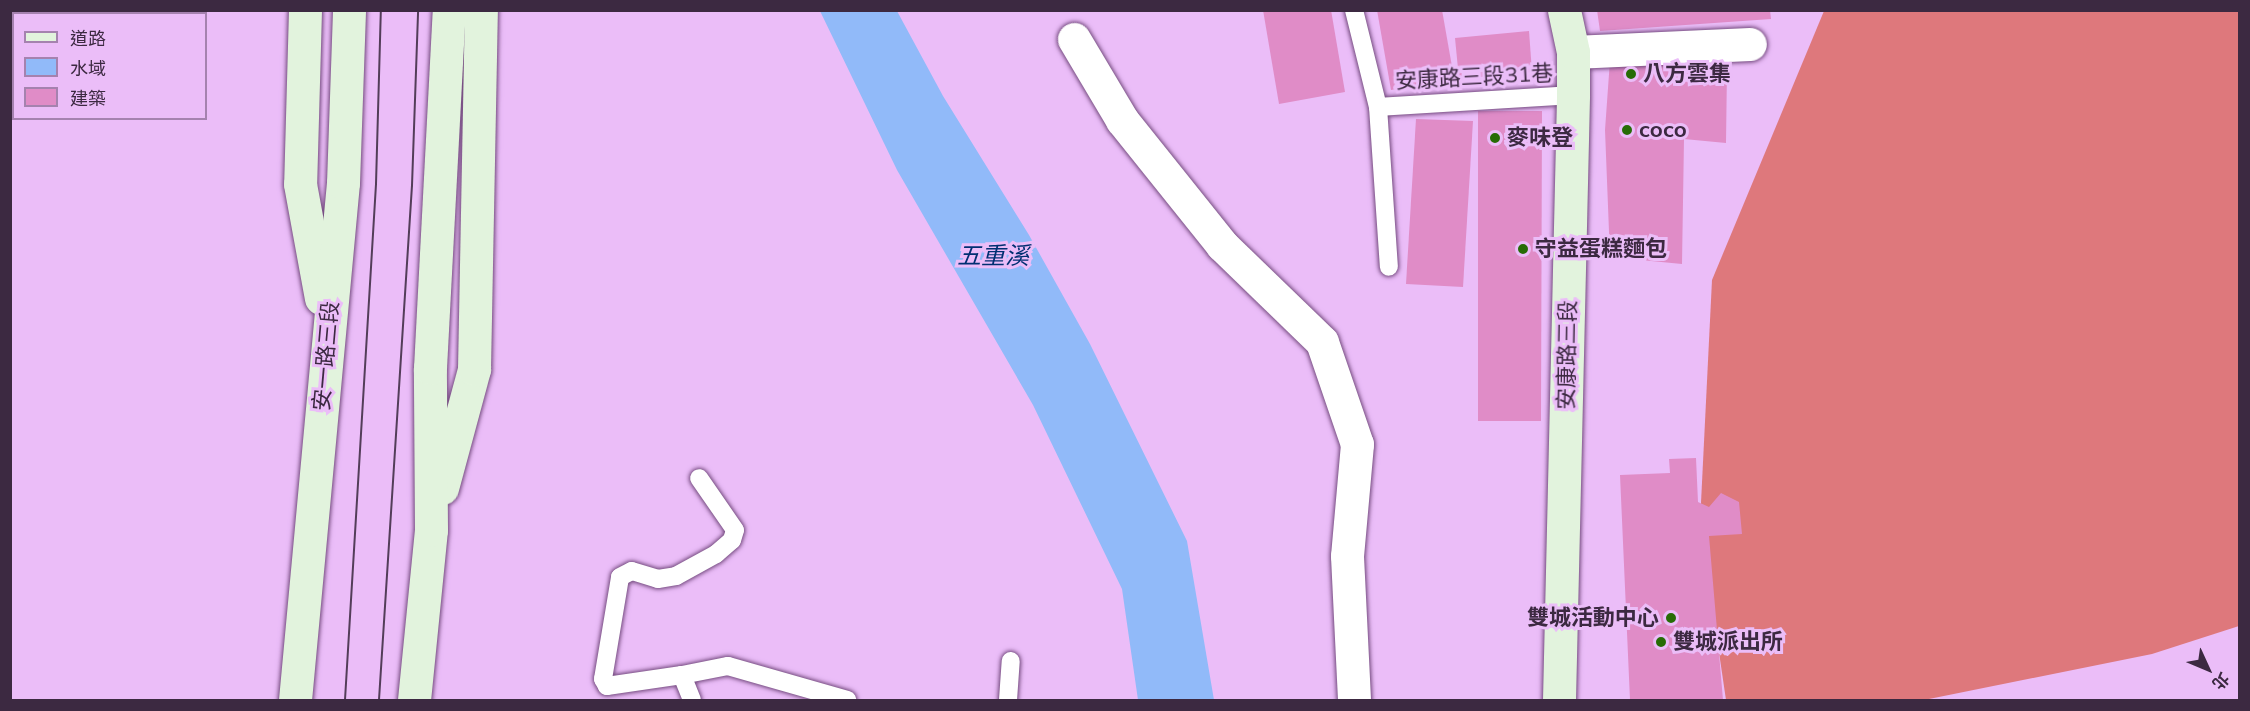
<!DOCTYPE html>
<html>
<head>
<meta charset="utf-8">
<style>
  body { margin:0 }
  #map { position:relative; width:2250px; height:711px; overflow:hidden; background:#ebbdf8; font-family:Mulish,"Noto Sans TC",sans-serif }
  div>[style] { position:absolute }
  .built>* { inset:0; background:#e3b0f1 }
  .forest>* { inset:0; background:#de787c }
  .water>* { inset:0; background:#91baf9 }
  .building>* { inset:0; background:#e08cc7 }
  .roads { filter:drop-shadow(0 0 2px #764c81) drop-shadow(0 0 2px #764c81) }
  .lane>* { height:18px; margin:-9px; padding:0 9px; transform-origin:9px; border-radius:9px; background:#fff }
  .street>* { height:33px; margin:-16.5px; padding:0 16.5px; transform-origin:16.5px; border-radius:16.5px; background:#fff }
  .secondary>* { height:33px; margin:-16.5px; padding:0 16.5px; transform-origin:16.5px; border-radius:16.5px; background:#e2f3dd }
  .tram>* { height:1.5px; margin:-0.75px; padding:0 0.75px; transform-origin:0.75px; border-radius:0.75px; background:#533d59 }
  .dots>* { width:16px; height:16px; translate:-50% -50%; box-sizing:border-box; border:3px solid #ebbdf8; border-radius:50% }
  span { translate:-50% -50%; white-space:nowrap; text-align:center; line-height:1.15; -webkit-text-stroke:6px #ebbdf8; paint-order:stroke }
  .poi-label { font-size:22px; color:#3c2941; font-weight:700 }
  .left { translate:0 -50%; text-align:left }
  .right { translate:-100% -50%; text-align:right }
  .street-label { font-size:22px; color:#3c2941 }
  .water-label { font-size:24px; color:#002f72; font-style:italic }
  .frame { position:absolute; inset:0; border:12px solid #3c2941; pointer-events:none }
  .legend { position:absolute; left:12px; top:12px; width:195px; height:108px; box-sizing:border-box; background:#ebbdf8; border:2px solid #a582af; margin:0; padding:8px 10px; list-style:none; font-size:18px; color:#3c2941 }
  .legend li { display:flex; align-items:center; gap:12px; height:30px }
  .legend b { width:30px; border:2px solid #a582af }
  .north { position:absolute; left:2178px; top:639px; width:60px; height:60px; -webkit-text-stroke:4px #ebbdf8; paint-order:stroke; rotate:134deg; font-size:16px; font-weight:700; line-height:24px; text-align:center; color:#3c2941 }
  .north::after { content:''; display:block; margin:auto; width:21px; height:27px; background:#3c2941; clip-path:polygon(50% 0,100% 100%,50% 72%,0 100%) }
</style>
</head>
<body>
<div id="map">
  <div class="built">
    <i style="clip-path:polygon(10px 11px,11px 10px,185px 11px,14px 14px,11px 25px)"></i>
  </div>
  <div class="forest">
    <i style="clip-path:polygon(1824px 11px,2239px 11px,2239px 626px,2152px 654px,1924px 700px,1726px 700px,1700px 523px,1712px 280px)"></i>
  </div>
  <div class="water">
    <i style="clip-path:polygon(820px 11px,897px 11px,943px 96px,1029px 235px,1090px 344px,1187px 541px,1214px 700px,1138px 700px,1122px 589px,1033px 405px,897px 170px)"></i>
  </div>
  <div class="building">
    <i style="clip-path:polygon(1263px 10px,1331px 10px,1345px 92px,1279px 104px)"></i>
    <i style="clip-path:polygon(1377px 10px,1442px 10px,1454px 78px,1391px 90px)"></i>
    <i style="clip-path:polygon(1597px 10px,1770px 10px,1771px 19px,1600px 31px)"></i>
    <i style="clip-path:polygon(1529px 31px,1532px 72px,1459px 79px,1455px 38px)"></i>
    <i style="clip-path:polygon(1610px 60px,1727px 69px,1726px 143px,1684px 139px,1682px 264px,1610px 257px,1605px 130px)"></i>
    <i style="clip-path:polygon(1478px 111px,1542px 111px,1541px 421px,1478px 421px)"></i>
    <i style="clip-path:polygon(1416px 119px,1473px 121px,1463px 287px,1406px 284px)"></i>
    <i style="clip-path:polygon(1696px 458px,1698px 502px,1709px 507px,1721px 493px,1739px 502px,1742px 534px,1709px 536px,1723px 700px,1630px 700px,1620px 475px,1670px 473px,1669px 459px)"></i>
  </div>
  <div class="roads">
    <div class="lane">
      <i style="left:1354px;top:10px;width:100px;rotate:76.1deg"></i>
      <i style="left:1378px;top:107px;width:160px;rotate:86.1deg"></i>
      <i style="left:1378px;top:107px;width:195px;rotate:-3.5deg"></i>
      <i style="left:682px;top:675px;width:47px;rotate:-11.1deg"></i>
      <i style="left:728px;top:666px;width:124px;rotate:15.9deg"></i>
      <i style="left:692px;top:700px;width:27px;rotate:-112deg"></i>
      <i style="left:682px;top:675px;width:76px;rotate:171.7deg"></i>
      <i style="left:607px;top:686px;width:8px;rotate:-120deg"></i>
      <i style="left:603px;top:679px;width:103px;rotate:-80.5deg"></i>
      <i style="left:620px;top:577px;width:13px;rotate:-27deg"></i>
      <i style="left:632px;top:571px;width:27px;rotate:17deg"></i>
      <i style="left:658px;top:579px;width:18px;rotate:-9deg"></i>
      <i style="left:676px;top:576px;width:46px;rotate:-28.8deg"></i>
      <i style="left:716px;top:554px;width:21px;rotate:-41deg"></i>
      <i style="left:732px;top:540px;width:10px;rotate:-73deg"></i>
      <i style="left:735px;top:530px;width:63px;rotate:-124.7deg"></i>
      <i style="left:1008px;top:700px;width:39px;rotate:-86deg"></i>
    </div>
    <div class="street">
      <i style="left:1074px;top:39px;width:94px;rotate:59.3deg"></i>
      <i style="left:1122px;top:120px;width:160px;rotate:51.3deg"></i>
      <i style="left:1222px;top:245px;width:139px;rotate:44.1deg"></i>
      <i style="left:1322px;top:342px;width:108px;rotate:71.1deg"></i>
      <i style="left:1357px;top:444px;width:112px;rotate:95.1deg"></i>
      <i style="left:1347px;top:556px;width:144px;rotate:87.2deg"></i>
      <i style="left:1573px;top:52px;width:177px;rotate:-2.6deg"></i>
    </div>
    <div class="secondary">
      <i style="left:305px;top:10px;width:174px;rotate:91.6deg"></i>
      <i style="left:300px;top:184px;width:116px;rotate:79.6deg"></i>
      <i style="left:442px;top:488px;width:123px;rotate:-74.9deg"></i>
      <i style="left:474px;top:369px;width:359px;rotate:-88.9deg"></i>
      <i style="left:295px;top:700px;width:519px;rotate:-84.7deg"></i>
      <i style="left:343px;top:183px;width:173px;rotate:-88deg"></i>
      <i style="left:414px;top:700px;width:171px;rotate:-84.3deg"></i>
      <i style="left:431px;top:530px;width:162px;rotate:-90.4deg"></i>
      <i style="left:430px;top:368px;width:359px;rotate:-87deg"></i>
      <i style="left:1559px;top:700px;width:605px;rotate:-88.67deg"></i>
      <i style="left:1573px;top:95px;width:43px;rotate:-90deg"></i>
      <i style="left:1573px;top:52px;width:43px;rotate:-102.1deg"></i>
    </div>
  </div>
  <div class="tram">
    <i style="left:345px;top:700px;width:517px;rotate:-86.56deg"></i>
    <i style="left:376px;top:184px;width:174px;rotate:-88.4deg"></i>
    <i style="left:379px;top:700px;width:515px;rotate:-86.33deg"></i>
    <i style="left:412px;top:186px;width:176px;rotate:-88deg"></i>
  </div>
  <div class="dots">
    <i style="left:1631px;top:74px;background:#276c06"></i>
    <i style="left:1627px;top:130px;background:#276c06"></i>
    <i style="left:1495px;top:138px;background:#276c06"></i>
    <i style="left:1523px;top:249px;background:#276c06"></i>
    <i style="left:1671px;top:618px;background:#276c06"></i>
    <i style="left:1661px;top:642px;background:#276c06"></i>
  </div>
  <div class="poi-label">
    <span class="left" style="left:1643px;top:74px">八方雲集</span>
    <span class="left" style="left:1639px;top:130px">coco</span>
    <span class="left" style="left:1507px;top:138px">麥味登</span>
    <span class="left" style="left:1535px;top:249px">守益蛋糕麵包</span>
    <span class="right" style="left:1659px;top:618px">雙城活動中心</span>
    <span class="left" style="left:1673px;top:642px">雙城派出所</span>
  </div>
  <div class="street-label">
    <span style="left:1474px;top:77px;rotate:-3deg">安康路三段31巷</span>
    <span style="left:1567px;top:355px;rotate:-89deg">安康路三段</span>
    <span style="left:326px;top:356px;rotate:-85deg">安一路三段</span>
  </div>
  <div class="water-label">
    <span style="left:993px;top:256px">五重溪</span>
  </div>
  <div class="frame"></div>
  <ul class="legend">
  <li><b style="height:8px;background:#e2f3dd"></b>道路</li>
  <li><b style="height:16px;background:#91baf9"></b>水域</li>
  <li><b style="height:16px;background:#e08cc7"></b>建築</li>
  </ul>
  <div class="north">北</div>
</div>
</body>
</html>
